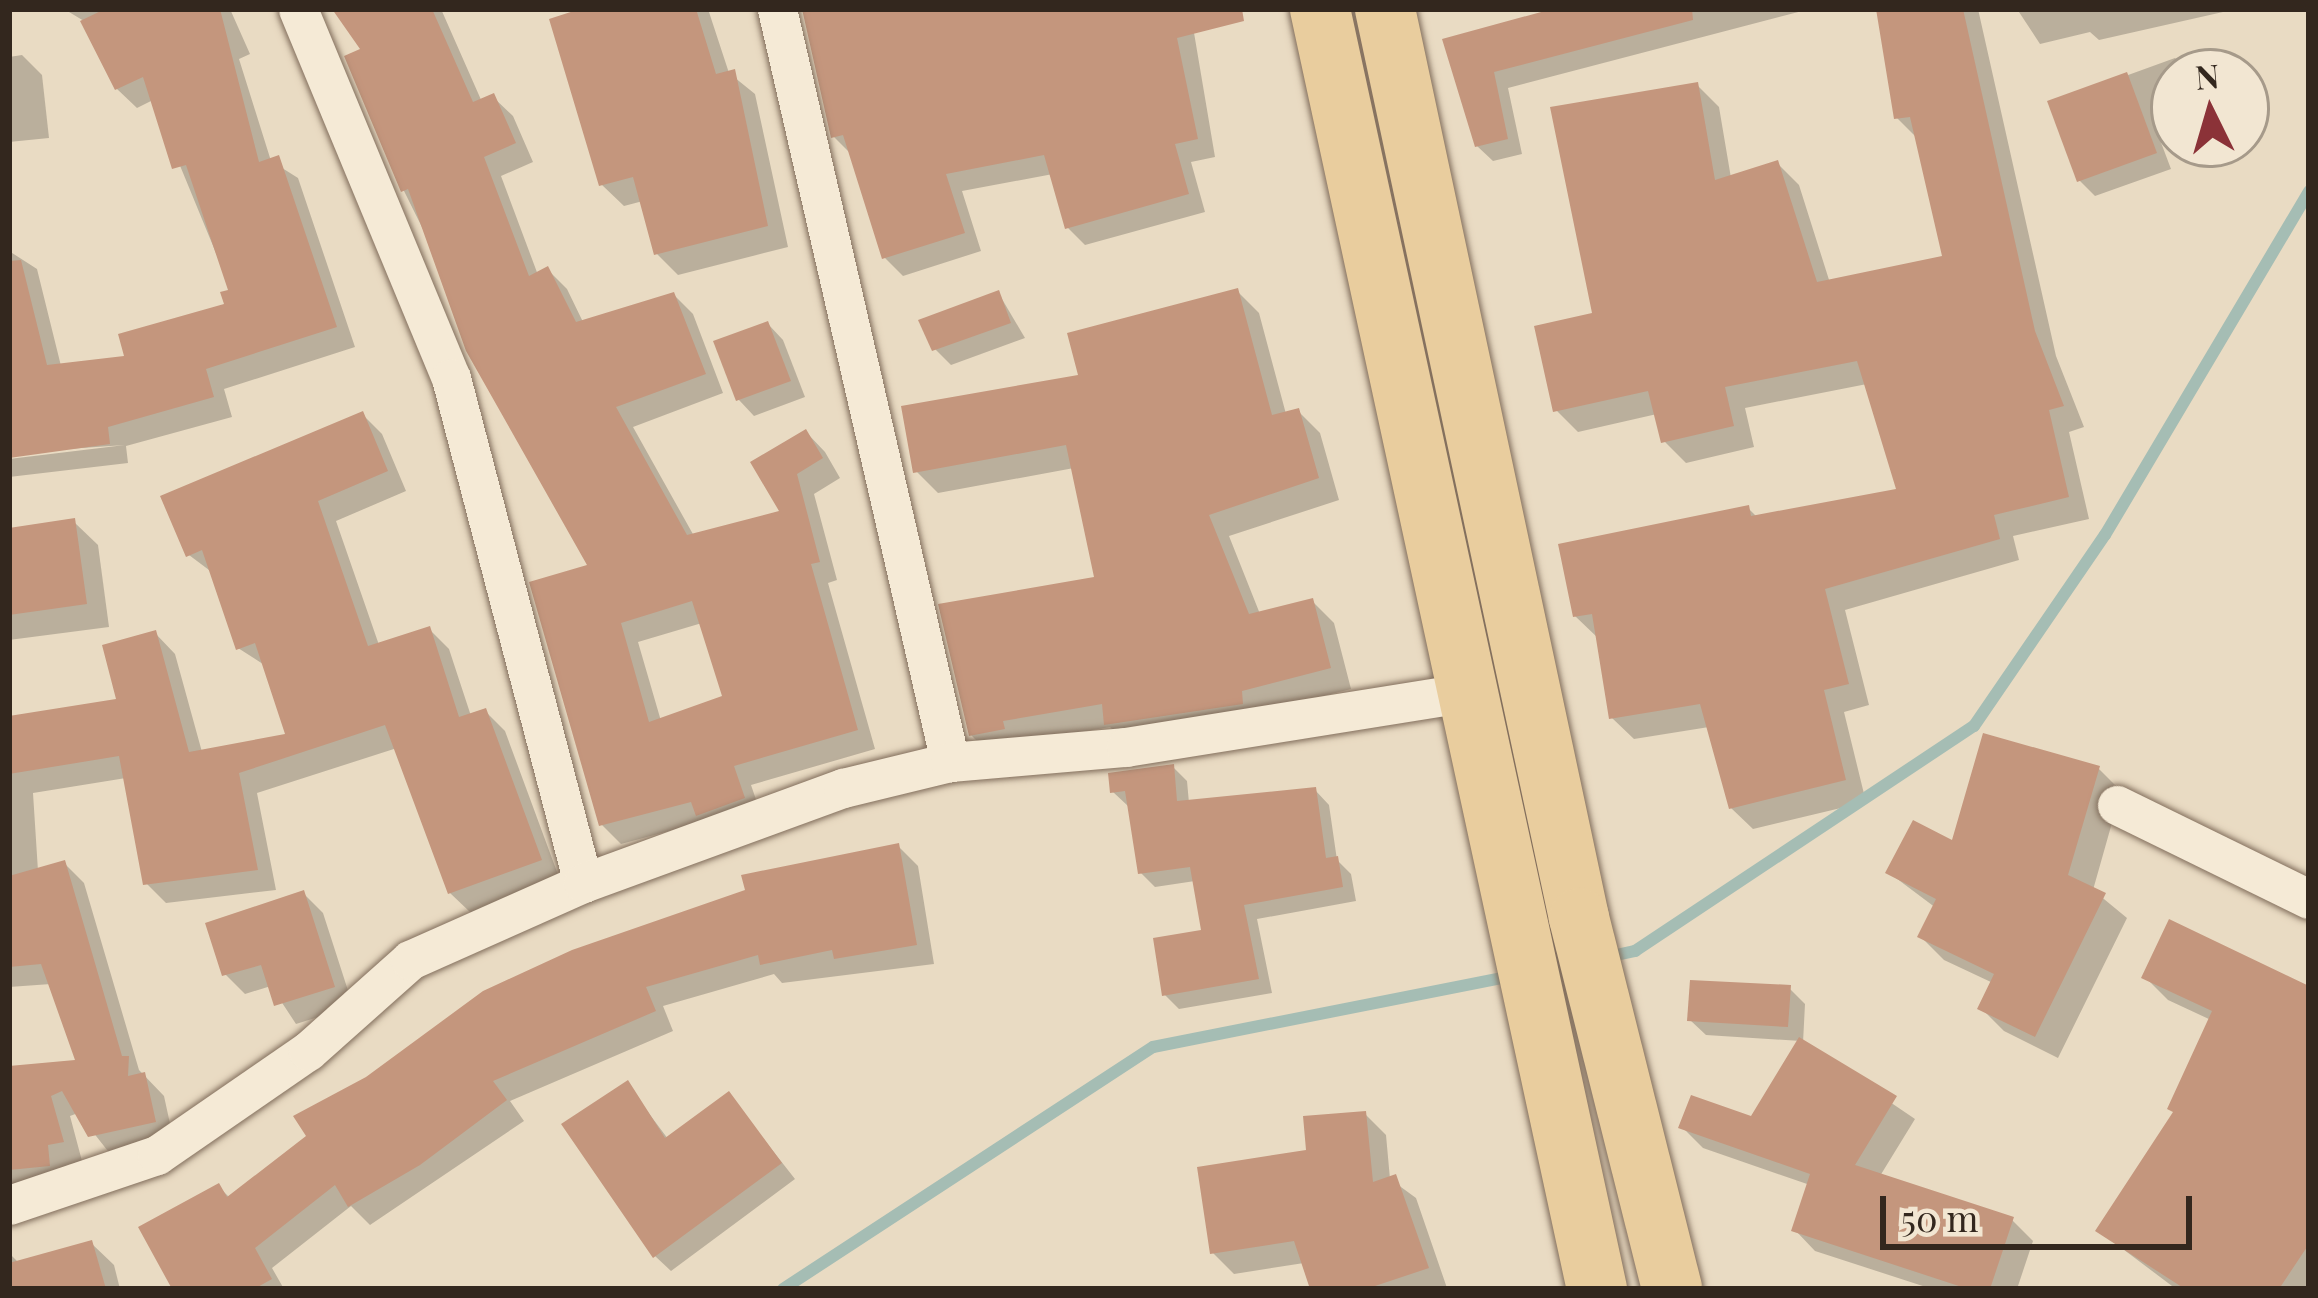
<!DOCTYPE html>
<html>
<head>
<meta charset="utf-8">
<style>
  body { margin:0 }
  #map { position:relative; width:2318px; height:1298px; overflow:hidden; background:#e9dbc3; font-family:"Playfair Display",serif }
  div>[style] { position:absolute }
  .shadow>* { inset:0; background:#0003 }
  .stream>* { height:12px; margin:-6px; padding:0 6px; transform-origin:6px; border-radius:6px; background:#a5bdb4 }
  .building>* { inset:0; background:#c4967d }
  .roads { filter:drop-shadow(0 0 3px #826e5c) drop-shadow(0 0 3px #826e5c) }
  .minor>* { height:39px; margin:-19.5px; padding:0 19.5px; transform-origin:19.5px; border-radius:19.5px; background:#f5ead6 }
  .primary>* { height:60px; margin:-30px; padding:0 30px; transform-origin:30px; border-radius:30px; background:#e9cd9e }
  span { translate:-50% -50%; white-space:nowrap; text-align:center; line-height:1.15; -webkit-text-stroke:10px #f2e6d2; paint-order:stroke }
  .frame { position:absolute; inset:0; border:12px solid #33271e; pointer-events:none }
  .north { position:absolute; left:2150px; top:48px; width:120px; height:120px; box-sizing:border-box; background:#f2e6d2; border:3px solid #a69a8a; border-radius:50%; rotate:355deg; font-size:33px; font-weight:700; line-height:48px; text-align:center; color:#33271e }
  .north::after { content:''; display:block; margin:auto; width:42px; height:54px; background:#8b3238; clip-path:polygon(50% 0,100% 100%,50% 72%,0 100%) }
  .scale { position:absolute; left:1880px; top:1196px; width:312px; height:54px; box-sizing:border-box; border:6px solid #33271e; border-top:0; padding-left:15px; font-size:36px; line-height:42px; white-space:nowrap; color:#33271e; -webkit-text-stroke:9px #f2e6d2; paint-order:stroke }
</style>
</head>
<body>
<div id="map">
  <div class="shadow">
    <i style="clip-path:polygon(64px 9px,230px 9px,250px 54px,239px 59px,271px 161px,298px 178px,355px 347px,224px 389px,232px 417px,126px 446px,128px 463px,9px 477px,9px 459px,125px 445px,9px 453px,9px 251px,37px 269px,61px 366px,128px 358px,228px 306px,232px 292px,153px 100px,137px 108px,117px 89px,84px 21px)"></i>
    <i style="clip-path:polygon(evenodd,336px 9px,441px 9px,482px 102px,493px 97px,513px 116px,533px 162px,501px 176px,538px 275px,548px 270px,567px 289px,583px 322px,674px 295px,693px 314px,723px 393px,633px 427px,694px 536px,783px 513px,806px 432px,825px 452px,840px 478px,814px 494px,837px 580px,828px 583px,875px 749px,751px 785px,762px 817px,706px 821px,621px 844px,602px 825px,591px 567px,404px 191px,364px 50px,336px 9px,702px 623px,725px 698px,661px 721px,638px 642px,702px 623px)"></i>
    <i style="clip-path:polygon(590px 9px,708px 9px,729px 73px,755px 94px,788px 247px,678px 275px,657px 254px,643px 201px,624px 206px,602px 185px)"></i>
    <i style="clip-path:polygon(805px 9px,1190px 9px,1215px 157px,1191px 162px,1205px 212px,1085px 245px,1067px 227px,1053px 174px,962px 191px,981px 251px,903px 276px,885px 258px,852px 155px,834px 137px)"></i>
    <i style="clip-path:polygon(1575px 9px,1810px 9px,1508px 88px,1522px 154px,1493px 161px,1477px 146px,1446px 41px)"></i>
    <i style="clip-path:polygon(1879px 9px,1978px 9px,2056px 356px,2084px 427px,2069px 432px,2089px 519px,2013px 536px,2019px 560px,1845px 610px,1869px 705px,1844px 712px,1866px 802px,1753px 829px,1731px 808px,1709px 727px,1634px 739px,1612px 718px,1599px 639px,1575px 616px,1748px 508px,1758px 518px,1900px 491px,1867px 384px,1745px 408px,1754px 447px,1686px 463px,1664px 441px,1657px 414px,1578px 432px,1556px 410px,1697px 85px,1719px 107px,1731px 178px,1777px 163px,1799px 185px,1830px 283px,1945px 258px,1918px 139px,1897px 118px)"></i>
    <i style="clip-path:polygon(2017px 9px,2222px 9px,2223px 12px,2099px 40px,2090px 32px,2040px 44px)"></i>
    <i style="clip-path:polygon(22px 55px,42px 75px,49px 138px,9px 142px,9px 57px)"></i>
    <i style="clip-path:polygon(2175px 58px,2190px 72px,2174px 72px,2174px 108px,2151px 116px,2171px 169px,2095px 196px,2079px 180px,2051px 103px)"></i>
    <i style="clip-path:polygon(1237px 291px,1259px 313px,1286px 414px,1298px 411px,1320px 433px,1339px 500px,1229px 536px,1260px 614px,1312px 601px,1334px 623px,1351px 689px,1129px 745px,1110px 727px,1024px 742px,993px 757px,971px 735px,1098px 580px,1074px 468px,938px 493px,916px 471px)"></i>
    <i style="clip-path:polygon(999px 294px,1025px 338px,951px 365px,935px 349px)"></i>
    <i style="clip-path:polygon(768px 324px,783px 340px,805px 397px,754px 416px,739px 400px)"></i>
    <i style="clip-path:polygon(362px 414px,382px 434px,406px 491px,336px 521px,379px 645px,429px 629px,449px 649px,471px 716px,485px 711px,505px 731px,560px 880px,471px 913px,450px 893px,397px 748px,257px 793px,276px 890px,166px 903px,146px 883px,126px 778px,33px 793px,38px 871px,64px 863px,84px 883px,139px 1070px,164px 1096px,174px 1142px,111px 1155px,78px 1113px,70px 1116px,82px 1161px,67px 1165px,68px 1185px,9px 1185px,9px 1069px,79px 1063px,51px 984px,9px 987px,9px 719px,120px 701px,155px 633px,175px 654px,202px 752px,288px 736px,266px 666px,238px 648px,213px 573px,189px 555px)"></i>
    <i style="clip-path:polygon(74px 522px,98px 545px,109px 627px,9px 640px,9px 531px)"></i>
    <i style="clip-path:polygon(1173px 767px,1187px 781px,1189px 803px,1315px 790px,1329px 805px,1337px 860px,1351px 874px,1356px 901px,1257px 919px,1272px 993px,1179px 1009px,1164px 994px,1204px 933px,1195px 881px,1155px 887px,1141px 873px,1128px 806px,1113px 792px)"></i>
    <i style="clip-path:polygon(2098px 768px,2121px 791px,2093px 890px,2127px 918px,2058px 1058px,2004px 1031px,1981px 1008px,1993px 983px,1944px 960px,1921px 937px,1936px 908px,1888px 872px)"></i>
    <i style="clip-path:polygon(898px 846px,918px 866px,934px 964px,782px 983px,774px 974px,663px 1006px,673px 1031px,510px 1101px,524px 1121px,370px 1225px,351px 1206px,272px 1268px,284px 1289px,176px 1289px,218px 1186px,230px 1198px)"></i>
    <i style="clip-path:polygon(303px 893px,323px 913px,353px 1006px,296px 1024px,271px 986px,245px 994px,225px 974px)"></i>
    <i style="clip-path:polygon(2145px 977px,2309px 990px,2309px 1289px,2176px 1289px,2099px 1231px,2175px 1113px,2211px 1020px,2168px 1000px)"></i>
    <i style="clip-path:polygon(1789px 988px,1805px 1004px,1803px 1043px,1915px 1119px,1880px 1176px,2012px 1220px,2033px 1241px,2017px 1289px,1932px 1289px,1815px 1251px,1795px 1230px,1810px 1185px,1703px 1148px,1682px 1127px,1752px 1120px,1801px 1041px,1706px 1035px,1690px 1020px)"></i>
    <i style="clip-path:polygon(627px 1084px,668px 1139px,729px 1095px,795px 1179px,671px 1271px,655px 1256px)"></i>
    <i style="clip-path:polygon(1365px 1114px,1386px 1135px,1390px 1179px,1416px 1198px,1447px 1288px,1313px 1289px,1304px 1263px,1234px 1274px,1213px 1253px,1309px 1153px)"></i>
    <i style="clip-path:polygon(91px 1243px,114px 1265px,120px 1289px,9px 1289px,9px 1253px,19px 1263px)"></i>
  </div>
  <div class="stream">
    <i style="left:1607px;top:957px;width:29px;rotate:-12deg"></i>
    <i style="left:1635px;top:951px;width:407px;rotate:-33.6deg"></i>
    <i style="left:1974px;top:726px;width:232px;rotate:-55.6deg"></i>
    <i style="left:2105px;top:535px;width:400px;rotate:-59.3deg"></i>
    <i style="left:783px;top:1289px;width:442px;rotate:-33.2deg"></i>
    <i style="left:1153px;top:1047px;width:364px;rotate:-11.2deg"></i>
  </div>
  <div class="building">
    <i style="clip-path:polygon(105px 9px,220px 9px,259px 162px,279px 155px,337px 327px,206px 369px,214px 397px,108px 427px,110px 444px,9px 458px,9px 261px,21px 260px,47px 365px,124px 356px,118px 334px,224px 304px,220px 292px,228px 290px,186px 165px,172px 169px,143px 77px,115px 90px,80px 21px)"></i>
    <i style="clip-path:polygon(evenodd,332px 9px,432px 9px,473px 102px,494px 93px,516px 143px,484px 157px,529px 276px,548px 266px,576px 322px,674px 292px,706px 374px,616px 407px,687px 535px,779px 511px,750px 462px,806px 429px,823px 458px,797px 474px,820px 562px,811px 564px,858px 730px,734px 766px,745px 798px,696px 816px,691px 802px,599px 826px,529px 582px,587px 565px,466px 351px,408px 189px,401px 192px,344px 56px,360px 49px,332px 9px,692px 601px,722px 696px,649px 722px,621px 623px,692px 601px)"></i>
    <i style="clip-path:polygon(580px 9px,696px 9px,716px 74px,735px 69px,768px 226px,654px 255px,633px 177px,599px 186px,549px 19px)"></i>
    <i style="clip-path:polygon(802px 9px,1242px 9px,1244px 21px,1177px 38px,1198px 139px,1175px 144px,1189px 194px,1065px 229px,1044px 155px,946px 174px,965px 233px,882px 259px,843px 135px,831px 138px)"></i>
    <i style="clip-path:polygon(1552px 9px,1692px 9px,1693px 20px,1494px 72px,1508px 139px,1475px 147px,1442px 39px)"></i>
    <i style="clip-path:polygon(1876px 9px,1963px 9px,2035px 331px,2064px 406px,2049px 410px,2069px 497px,1994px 515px,2000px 539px,1825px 589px,1849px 684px,1824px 690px,1846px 780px,1729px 809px,1700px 704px,1609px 719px,1592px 614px,1573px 617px,1558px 544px,1749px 505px,1751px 516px,1896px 489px,1857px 361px,1725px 387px,1734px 426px,1661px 443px,1648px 391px,1553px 412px,1534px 326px,1592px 313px,1550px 107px,1698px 82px,1715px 180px,1778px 160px,1817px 282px,1942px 256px,1910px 117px,1894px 119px)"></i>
    <i style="clip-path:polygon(2127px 72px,2157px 153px,2077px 182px,2047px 101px)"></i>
    <i style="clip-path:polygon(1238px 288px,1272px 415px,1299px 408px,1319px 478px,1209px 515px,1249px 614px,1313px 598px,1331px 668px,1242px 691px,1243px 704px,1104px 725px,1102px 704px,1003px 721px,1005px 729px,969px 736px,938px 604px,1094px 577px,1066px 445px,913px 473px,901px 406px,1078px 375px,1067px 333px)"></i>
    <i style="clip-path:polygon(999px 290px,1011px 323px,932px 351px,918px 320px)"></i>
    <i style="clip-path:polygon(768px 321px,791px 381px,736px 401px,713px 341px)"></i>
    <i style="clip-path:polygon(363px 411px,388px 471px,318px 501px,368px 646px,430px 626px,459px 717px,486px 708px,542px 860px,448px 894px,385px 725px,239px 773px,258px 870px,143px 885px,119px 756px,9px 774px,9px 716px,116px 699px,102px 645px,156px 630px,189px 752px,285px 734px,255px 643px,236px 650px,202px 550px,186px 557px,160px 496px)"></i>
    <i style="clip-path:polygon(75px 518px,87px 604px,9px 615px,9px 528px)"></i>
    <i style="clip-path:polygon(1983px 733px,2100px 766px,2068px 875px,2106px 893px,2035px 1037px,1977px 1009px,1994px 974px,1917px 937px,1936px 899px,1885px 873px,1913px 820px,1952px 840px)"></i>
    <i style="clip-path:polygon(1174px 764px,1177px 801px,1316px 787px,1326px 858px,1338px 856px,1343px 887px,1244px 905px,1259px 979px,1162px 996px,1153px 938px,1201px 930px,1190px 867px,1138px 874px,1125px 791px,1110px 793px,1108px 773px)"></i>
    <i style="clip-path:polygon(899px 843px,917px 945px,834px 959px,832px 950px,760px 965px,758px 955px,646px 987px,656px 1011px,493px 1081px,507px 1100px,420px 1165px,348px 1207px,335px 1185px,255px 1248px,272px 1279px,254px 1289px,172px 1289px,138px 1227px,219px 1183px,227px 1197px,306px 1136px,293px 1116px,366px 1077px,483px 991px,572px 950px,745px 890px,741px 875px)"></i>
    <i style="clip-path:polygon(65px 860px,122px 1056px,129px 1056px,128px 1076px,145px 1072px,156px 1122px,88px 1137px,62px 1091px,51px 1096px,64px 1142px,48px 1145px,50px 1166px,9px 1170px,9px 1066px,75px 1060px,41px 964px,9px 967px,9px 876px)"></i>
    <i style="clip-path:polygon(304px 890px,335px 987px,274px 1006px,261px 965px,222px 976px,205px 923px)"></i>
    <i style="clip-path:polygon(2169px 919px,2309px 986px,2309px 1244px,2279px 1289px,2185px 1289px,2095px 1231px,2173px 1112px,2167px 1109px,2212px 1011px,2141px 978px)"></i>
    <i style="clip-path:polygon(1690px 980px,1791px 985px,1788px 1027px,1687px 1021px)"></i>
    <i style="clip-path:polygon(1799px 1037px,1897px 1096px,1855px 1165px,2014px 1217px,1990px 1289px,1968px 1289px,1791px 1231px,1810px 1174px,1678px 1128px,1691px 1095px,1751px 1116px)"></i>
    <i style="clip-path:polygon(628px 1080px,665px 1138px,729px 1091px,782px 1163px,653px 1258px,561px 1124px)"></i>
    <i style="clip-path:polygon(1366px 1111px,1373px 1182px,1396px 1174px,1429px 1268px,1366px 1289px,1310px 1289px,1294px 1241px,1210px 1254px,1197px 1167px,1306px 1150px,1303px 1116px)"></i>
    <i style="clip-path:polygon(92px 1240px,106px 1289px,9px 1289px,9px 1263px)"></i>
  </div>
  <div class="roads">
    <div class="minor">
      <i style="left:298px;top:9px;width:399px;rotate:67.5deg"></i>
      <i style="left:451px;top:378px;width:522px;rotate:75.35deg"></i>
      <i style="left:777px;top:9px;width:773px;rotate:77.06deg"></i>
      <i style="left:2117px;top:805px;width:214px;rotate:26.1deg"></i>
      <i style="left:9px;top:1205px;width:156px;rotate:-18.7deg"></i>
      <i style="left:157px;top:1155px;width:183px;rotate:-34.6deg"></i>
      <i style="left:308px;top:1051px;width:137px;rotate:-41.7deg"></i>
      <i style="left:410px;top:960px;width:189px;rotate:-24deg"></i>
      <i style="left:583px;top:883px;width:277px;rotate:-20.1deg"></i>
      <i style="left:843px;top:788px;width:110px;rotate:-13.7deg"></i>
      <i style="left:950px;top:762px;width:177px;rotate:-4.9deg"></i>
      <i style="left:1126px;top:747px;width:347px;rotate:-9.1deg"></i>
    </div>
    <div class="primary">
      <i style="left:1320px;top:9px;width:1310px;rotate:77.79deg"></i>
      <i style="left:1385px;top:9px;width:929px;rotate:77.95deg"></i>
      <i style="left:1579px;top:918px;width:382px;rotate:75.9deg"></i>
    </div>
  </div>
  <div class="frame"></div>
  <div class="north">N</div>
  <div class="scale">50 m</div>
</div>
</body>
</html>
